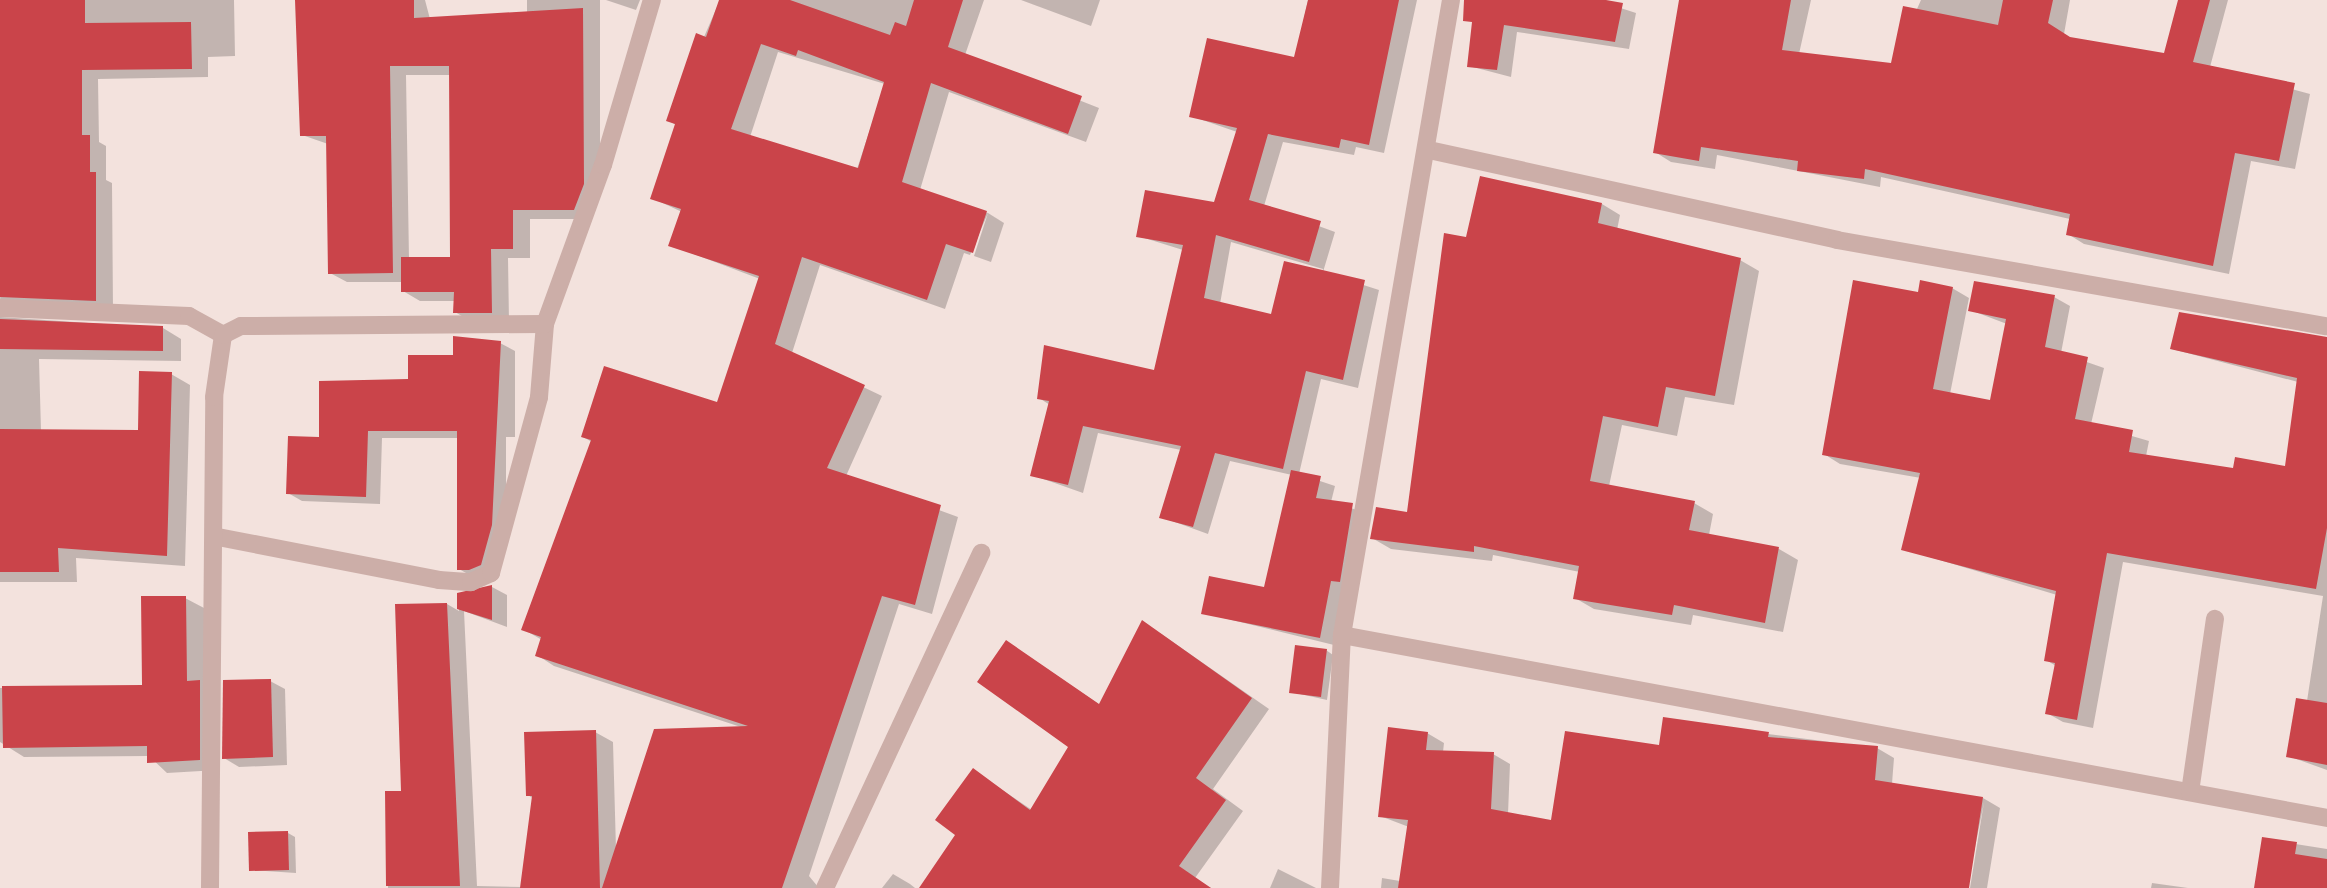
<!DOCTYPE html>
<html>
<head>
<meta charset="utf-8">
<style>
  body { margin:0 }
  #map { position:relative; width:2327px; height:888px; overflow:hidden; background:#f3e2dd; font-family:"Noto Sans",sans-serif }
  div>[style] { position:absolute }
  .shadow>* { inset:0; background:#0003 }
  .building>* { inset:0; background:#ca444a }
  .minor>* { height:18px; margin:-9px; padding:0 9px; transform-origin:9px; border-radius:9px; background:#ccaea8 }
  span { translate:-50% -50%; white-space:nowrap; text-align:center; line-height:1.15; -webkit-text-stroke:7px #faeee9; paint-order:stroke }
</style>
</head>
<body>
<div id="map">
  <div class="shadow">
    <i style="clip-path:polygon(8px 0,234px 0,235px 56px,208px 57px,208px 77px,98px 79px,99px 142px,106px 146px,106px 180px,112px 183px,113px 309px,0 304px)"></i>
    <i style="clip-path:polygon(evenodd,298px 0,425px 0,430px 19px,527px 15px,527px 0,600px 0,600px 194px,591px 219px,530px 219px,530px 258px,508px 258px,509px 322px,472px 322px,455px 312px,455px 301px,420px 301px,403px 291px,403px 282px,347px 282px,330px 273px,328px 144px,302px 135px,298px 0,406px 75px,451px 75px,452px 258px,409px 258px,406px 75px)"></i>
    <i style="clip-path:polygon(606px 0,640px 0,636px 10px)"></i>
    <i style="clip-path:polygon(evenodd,720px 0,984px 0,965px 55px,1099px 108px,1086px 142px,949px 92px,920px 190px,988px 213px,970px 255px,964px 253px,945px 309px,820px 265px,792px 353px,882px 396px,846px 476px,958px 517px,932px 614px,899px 604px,809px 876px,819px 888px,388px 888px,387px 793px,403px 793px,447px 604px,459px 611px,459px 594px,492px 587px,507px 595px,507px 627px,464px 611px,477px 886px,522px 887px,534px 799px,528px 795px,595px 732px,613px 742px,616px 849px,744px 728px,554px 666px,537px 655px,542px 640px,523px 629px,592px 442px,583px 437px,718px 404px,760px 279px,670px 245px,682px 212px,652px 198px,676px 125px,668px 120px,720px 0,778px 52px,885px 84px,856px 172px,750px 137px,778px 52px)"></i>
    <i style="clip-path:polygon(1021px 0,1100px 0,1091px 26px)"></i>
    <i style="clip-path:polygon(evenodd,1308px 0,1417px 0,1384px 153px,1356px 147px,1354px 155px,1283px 142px,1264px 206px,1335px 232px,1323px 272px,1379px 290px,1358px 388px,1321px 379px,1299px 474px,1335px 486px,1331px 502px,1367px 513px,1334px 645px,1203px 613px,1265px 589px,1292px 475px,1230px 461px,1208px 534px,1161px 517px,1181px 450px,1098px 433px,1083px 493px,1032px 475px,1050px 405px,1039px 398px,1156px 372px,1183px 250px,1138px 236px,1215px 204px,1237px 132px,1191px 116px,1295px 59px,1308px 0,1231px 242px,1323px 269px,1322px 272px,1272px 316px,1220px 304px,1231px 242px)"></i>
    <i style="clip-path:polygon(1477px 0,1596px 0,1636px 13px,1629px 49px,1517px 32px,1511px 77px,1469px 66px)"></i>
    <i style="clip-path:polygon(1681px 0,1811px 0,1799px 54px,1892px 65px,1921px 0,2070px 0,2064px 34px,2071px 39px,2165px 55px,2180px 0,2228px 0,2210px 67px,2310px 94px,2295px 169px,2251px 161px,2229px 274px,2084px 244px,2068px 234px,2070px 219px,1881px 177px,1880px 187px,1717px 155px,1715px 169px,1671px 162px,1655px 152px)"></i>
    <i style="clip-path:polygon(1602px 204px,1620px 215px,1617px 230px,1740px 260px,1759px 271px,1734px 405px,1685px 397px,1677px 436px,1622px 425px,1609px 486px,1694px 503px,1713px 514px,1709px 535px,1779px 549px,1798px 560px,1783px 632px,1693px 615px,1691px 625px,1594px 609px,1575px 598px,1580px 572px,1493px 555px,1492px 561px,1391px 549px,1372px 538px,1408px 514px,1468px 239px)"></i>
    <i style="clip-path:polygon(988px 213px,1004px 223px,991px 262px,974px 256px)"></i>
    <i style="clip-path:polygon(1952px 288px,1969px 298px,1950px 394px,1991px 403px,2007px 324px,1970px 310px,2054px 297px,2070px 306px,2061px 353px,2104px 368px,2091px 424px,2149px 441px,2146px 456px,2234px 470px,2287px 468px,2298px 382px,2172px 349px,2327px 339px,2327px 770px,2288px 756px,2307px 701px,2323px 596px,2123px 562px,2093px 728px,2063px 722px,2047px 713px,2056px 666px,2046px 660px,2057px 595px,1903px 549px,1921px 478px,1840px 464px,1824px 454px,1919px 294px)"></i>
    <i style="clip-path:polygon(0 317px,163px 328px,181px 339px,181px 361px,39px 359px,41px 431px,140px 431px,171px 374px,190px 385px,185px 566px,76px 558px,77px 582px,0 582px)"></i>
    <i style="clip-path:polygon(500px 343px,515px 351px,515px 437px,506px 437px,506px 534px,496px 572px,473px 577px,459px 569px,459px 438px,382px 438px,380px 504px,302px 501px,288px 493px,321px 439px,409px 381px)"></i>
    <i style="clip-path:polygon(185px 598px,204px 608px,218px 770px,167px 773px,149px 756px,24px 757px,0 742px,0 688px,143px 686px)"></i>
    <i style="clip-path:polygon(1160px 633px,1269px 709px,1213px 789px,1243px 811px,1195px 878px,1211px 888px,921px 888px,958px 835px,974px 771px,1032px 810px,1070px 747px,1007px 642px,1100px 705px)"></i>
    <i style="clip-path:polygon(1326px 650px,1333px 655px,1327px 700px,1291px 692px)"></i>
    <i style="clip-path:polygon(270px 681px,285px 689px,287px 765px,239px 767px,224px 758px)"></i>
    <i style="clip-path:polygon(1427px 733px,1444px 743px,1443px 752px,1493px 754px,1510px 764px,1508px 814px,1552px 822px,1660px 747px,1768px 734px,1877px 748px,1894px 758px,1892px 784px,1983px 798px,2000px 808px,1987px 888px,1970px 888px,1984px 802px,1967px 888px,1381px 888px,1382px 878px,1400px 881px,1409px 827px,1380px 816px)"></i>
    <i style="clip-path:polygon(288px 833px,295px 837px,296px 873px,251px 870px)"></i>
    <i style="clip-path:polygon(2263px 839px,2327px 849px,2327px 888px,2255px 888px)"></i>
    <i style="clip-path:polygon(1278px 869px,1316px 888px,1270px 888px)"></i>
    <i style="clip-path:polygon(893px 874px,910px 884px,915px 888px,882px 888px)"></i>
    <i style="clip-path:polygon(2152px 883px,2188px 888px,2151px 888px)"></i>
  </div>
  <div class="building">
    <i style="clip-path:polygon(0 0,85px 0,85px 23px,191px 22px,192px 69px,82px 70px,82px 135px,90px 135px,90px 172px,96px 172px,96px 301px,0 297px)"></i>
    <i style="clip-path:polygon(295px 0,414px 0,414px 18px,583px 8px,584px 184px,574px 210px,513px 210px,513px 249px,491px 249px,492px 313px,453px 313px,454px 292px,401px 292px,401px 257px,450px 257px,449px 66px,390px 66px,393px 273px,328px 274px,326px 136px,300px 136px)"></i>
    <i style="clip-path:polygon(evenodd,719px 0,790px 0,890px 35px,895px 22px,906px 26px,914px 0,963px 0,948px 47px,1082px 96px,1068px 134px,931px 83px,902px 182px,987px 211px,973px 253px,946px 244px,927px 300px,802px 257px,775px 344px,865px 385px,827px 468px,941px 505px,915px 605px,882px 596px,782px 888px,602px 888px,654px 729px,748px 726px,535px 656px,541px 637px,521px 630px,591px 440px,581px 437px,604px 366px,717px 402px,759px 276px,668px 246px,681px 209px,650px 199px,675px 124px,666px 121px,696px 33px,706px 37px,719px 0,761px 44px,796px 56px,798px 50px,884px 82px,858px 168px,731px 129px,761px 44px)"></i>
    <i style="clip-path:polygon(1308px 0,1399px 0,1369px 145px,1341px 139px,1339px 148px,1268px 134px,1249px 200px,1321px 221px,1309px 262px,1216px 235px,1204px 298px,1271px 314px,1284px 261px,1365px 280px,1343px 380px,1306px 371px,1283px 469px,1215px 453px,1193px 527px,1159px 518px,1181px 446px,1083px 426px,1068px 485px,1030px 476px,1049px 401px,1037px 399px,1044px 345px,1154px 370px,1183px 245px,1136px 237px,1145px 190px,1214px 202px,1237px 128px,1189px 117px,1207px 38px,1294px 57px)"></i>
    <i style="clip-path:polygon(1464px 0,1606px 0,1623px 3px,1615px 42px,1504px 25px,1497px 70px,1467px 67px,1472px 22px,1463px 21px)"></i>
    <i style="clip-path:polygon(1679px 0,1791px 0,1782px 50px,1891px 63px,1903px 6px,1998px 25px,2003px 0,2053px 0,2048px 23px,2070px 37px,2164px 53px,2178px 0,2210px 0,2193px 62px,2295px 83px,2279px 161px,2235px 153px,2213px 266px,2066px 235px,2070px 214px,1865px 169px,1864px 179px,1797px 171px,1798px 161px,1701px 147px,1699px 161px,1653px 153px)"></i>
    <i style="clip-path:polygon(1480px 176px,1602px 203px,1598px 223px,1741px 258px,1715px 396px,1666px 387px,1658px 427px,1603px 416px,1590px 481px,1695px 501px,1689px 530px,1779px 547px,1765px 623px,1674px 605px,1672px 615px,1573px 599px,1579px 566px,1474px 546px,1474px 552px,1370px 539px,1376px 507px,1407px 512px,1444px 233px,1466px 237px)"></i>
    <i style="clip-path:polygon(1853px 280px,1918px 292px,1920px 280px,1953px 287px,1933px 389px,1990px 400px,2006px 319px,1968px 311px,1974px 281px,2055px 295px,2045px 347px,2088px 357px,2075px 419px,2133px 430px,2129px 452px,2233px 468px,2235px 457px,2285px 466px,2297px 378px,2170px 349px,2179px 312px,2327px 337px,2327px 528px,2316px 589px,2107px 553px,2077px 720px,2045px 714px,2055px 663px,2044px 661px,2056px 591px,1901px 550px,1920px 473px,1822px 455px)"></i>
    <i style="clip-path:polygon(0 319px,163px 326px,163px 351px,0 349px)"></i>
    <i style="clip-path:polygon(453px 336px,501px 341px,492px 525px,481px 565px,469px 570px,457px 570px,457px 431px,368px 431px,366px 497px,286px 494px,288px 436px,319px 437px,319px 381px,408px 379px,408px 355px,453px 355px)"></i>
    <i style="clip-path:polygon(139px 371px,172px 372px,167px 556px,58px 548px,59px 572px,0 572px,0 429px,138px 430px)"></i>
    <i style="clip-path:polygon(1291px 470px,1321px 476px,1316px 498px,1353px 503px,1340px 582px,1331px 581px,1320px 638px,1201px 614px,1209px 576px,1264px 587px)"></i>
    <i style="clip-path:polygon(492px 585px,492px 620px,457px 609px,457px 593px)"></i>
    <i style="clip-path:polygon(141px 596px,186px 596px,187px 681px,200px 680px,200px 760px,147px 763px,147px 746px,3px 748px,2px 686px,142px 685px)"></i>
    <i style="clip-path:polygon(447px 603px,460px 886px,386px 886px,385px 791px,401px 791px,395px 604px)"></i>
    <i style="clip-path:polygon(1142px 620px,1252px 698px,1196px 778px,1226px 800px,1179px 866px,1211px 888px,919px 888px,955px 835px,935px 820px,973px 768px,1030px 810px,1068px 747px,977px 682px,1006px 640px,1099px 704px)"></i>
    <i style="clip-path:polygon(1295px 645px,1327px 649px,1321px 697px,1289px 693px)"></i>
    <i style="clip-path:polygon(271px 679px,273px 757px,222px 759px,223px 680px)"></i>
    <i style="clip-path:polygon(2296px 698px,2327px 703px,2327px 765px,2286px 757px)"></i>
    <i style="clip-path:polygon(1663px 717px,1769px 732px,1768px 737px,1878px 746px,1875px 780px,1983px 797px,1969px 888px,1398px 888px,1408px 820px,1378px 817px,1388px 727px,1428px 732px,1426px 750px,1494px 752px,1491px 809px,1551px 820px,1565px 731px,1659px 745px)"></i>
    <i style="clip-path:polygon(596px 730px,600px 888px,520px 888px,532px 796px,526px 796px,524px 732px)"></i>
    <i style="clip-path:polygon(288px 831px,289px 870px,249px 871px,248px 832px)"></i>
    <i style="clip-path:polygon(2262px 837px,2297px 842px,2295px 854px,2327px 859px,2327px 888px,2254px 888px)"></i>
  </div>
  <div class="minor">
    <i style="left:1429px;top:150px;width:418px;rotate:12.4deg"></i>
    <i style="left:1837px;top:240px;width:497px;rotate:10deg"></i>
    <i style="left:0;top:308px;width:189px;rotate:2.4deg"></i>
    <i style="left:189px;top:316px;width:39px;rotate:29deg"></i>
    <i style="left:218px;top:537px;width:225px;rotate:11deg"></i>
    <i style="left:439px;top:580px;width:32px;rotate:4deg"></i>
    <i style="left:471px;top:582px;width:22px;rotate:-24deg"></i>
    <i style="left:491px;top:573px;width:182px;rotate:-74.7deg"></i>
    <i style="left:539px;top:397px;width:73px;rotate:-85.3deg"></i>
    <i style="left:1342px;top:635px;width:1002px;rotate:10.52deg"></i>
    <i style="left:2190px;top:792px;width:175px;rotate:-81.8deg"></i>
    <i style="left:210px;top:888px;width:491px;rotate:-89.5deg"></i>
    <i style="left:214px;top:397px;width:63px;rotate:-81.7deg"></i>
    <i style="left:223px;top:335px;width:20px;rotate:-27deg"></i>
    <i style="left:241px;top:326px;width:304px;rotate:-0.4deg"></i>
    <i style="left:545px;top:324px;width:169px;rotate:-70deg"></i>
    <i style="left:603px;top:165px;width:172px;rotate:-73.5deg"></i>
    <i style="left:825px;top:888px;width:370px;rotate:-65deg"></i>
    <i style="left:1330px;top:888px;width:253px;rotate:-87.3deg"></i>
    <i style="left:1342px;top:635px;width:644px;rotate:-80.26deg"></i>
  </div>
</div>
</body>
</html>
